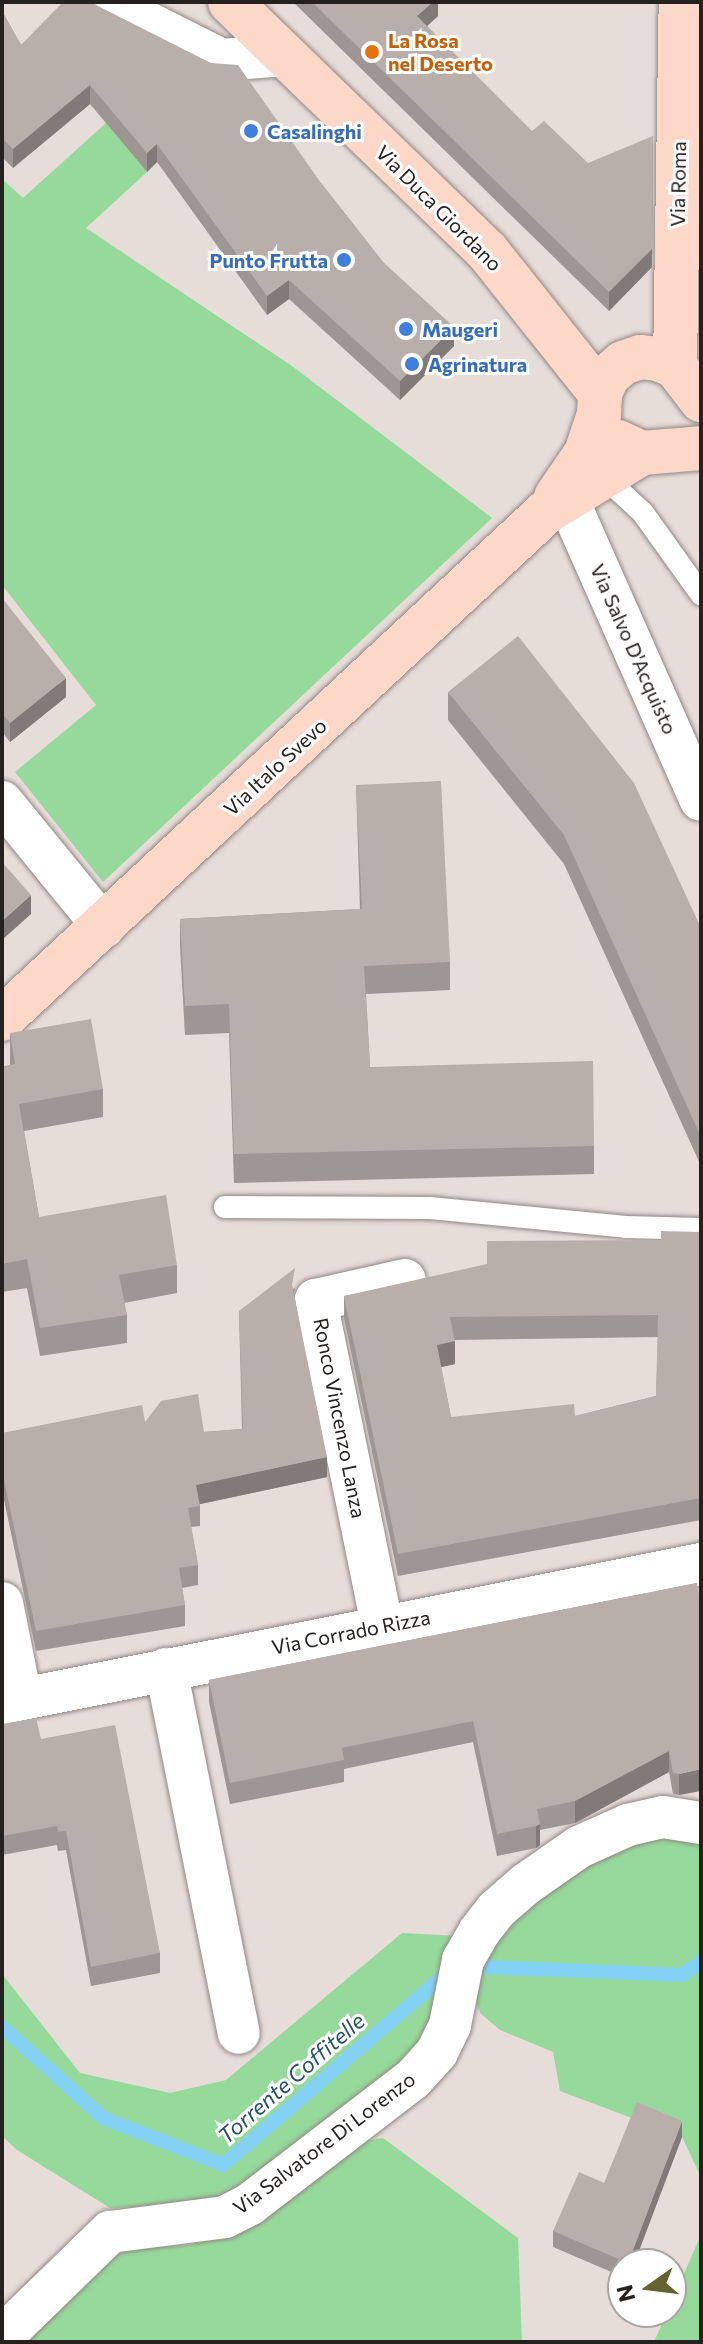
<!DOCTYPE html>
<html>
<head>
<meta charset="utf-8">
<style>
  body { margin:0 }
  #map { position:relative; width:703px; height:2344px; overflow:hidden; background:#e6dcd8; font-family:Commissioner,sans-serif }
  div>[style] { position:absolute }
  .green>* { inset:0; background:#96da9b }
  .stream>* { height:14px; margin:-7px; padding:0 7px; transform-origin:7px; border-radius:7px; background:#84d1f6 }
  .roads { filter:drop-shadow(0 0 2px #908783) drop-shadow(0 0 2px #908783) }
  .lane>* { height:22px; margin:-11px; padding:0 11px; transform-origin:11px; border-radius:11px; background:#fff }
  .street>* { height:42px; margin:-21px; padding:0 21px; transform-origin:21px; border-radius:21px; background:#fff }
  .secondary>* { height:44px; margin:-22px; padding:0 22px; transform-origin:22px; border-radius:22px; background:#fdd8c8 }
  .wall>* { inset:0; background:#9e9693 }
  .shaded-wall>* { inset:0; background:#817a78 }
  .building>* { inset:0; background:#b8afab }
  .dots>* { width:22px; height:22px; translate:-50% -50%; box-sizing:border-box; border:4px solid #fff; border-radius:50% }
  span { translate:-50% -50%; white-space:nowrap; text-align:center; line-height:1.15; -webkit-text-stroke:6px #fff; paint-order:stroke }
  .food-label { font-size:20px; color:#c56008; font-weight:700 }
  .left { translate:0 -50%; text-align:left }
  .shop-label { font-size:20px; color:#366cbe; font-weight:700 }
  .right { translate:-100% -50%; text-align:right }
  .street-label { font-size:20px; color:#25211f }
  .water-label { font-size:22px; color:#255064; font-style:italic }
  .frame { position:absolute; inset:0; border:4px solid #25211f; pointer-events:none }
  .north { position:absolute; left:607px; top:2248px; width:80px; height:80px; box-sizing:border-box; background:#fff; border:2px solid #a8a6a5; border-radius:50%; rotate:256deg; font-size:22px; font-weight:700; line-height:32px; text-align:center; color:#25211f }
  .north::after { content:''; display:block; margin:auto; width:28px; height:36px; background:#636431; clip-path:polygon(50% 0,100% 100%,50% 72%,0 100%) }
</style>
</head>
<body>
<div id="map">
  <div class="green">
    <i style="clip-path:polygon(106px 123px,147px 172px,86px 228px,292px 366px,492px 518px,103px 882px,15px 772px,96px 705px,2px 585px,2px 179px,23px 198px)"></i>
    <i style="clip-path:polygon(682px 1836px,701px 1841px,701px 2177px,682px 2137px,560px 2091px,553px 2052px,500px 2030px,480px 2013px,472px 1989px,505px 1921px,605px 1852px,646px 1837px)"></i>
    <i style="clip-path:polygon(402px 1933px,460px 1936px,443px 1995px,414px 2054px,247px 2187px,201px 2204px,110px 2208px,17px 2150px,2px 2136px,2px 1974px,80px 2073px,170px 2093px,226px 2080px)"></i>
    <i style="clip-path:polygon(383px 2138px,518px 2238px,522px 2342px,19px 2342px,106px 2260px,130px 2249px,190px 2245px,229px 2234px,364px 2141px)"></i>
    <i style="clip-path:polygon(701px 2235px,701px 2342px,654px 2342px,667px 2312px,671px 2312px,671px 2303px)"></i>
  </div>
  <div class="stream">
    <i style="left:486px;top:1967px;width:196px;rotate:2.3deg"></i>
    <i style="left:682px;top:1975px;width:24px;rotate:-36deg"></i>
    <i style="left:2px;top:2027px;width:136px;rotate:42deg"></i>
    <i style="left:103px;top:2118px;width:129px;rotate:21.4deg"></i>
    <i style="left:223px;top:2165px;width:289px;rotate:-40.6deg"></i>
  </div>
  <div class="roads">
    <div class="lane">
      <i style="left:602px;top:475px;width:56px;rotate:42.8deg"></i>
      <i style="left:643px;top:513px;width:100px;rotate:54.4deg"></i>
      <i style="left:225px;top:1207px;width:205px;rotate:0.3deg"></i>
      <i style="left:430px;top:1208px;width:197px;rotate:5.5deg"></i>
      <i style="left:626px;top:1227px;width:75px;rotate:1.5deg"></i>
    </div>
    <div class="street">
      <i style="left:107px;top:2px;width:129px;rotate:26.8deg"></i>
      <i style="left:222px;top:60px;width:62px;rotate:-4.6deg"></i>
      <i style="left:562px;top:487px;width:342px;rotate:66.1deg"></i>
      <i style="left:2px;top:802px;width:161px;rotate:50.8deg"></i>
      <i style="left:2px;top:1603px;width:97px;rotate:78.7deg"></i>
      <i style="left:382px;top:1625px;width:332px;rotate:-101.5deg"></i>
      <i style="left:316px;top:1300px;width:91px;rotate:-12.7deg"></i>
      <i style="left:166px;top:1669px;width:371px;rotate:78.7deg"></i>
      <i style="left:2px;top:1703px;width:713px;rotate:-11.25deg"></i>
      <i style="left:2px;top:2337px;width:151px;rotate:-44.2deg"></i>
      <i style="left:110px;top:2232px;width:116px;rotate:-7.4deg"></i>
      <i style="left:225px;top:2217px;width:28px;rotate:-27deg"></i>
      <i style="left:250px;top:2204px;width:205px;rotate:-37.5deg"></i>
      <i style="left:413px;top:2079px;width:36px;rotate:-48deg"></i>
      <i style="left:437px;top:2052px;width:30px;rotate:-64deg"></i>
      <i style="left:450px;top:2025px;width:66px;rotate:-78.7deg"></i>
      <i style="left:463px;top:1960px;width:32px;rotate:-60deg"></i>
      <i style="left:479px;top:1932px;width:28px;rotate:-52deg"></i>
      <i style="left:496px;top:1910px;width:40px;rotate:-41deg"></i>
      <i style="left:526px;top:1884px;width:65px;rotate:-34.9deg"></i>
      <i style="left:579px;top:1847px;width:54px;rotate:-24.2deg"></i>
      <i style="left:628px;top:1825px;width:36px;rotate:-13deg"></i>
      <i style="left:663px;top:1817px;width:38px;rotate:9deg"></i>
    </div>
    <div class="secondary">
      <i style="left:230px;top:2px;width:358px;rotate:44.1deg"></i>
      <i style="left:487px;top:251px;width:181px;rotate:51.5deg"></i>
      <i style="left:675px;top:366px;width:364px;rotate:-89.1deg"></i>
      <i style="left:618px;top:442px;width:26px;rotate:25deg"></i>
      <i style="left:642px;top:453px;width:59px;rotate:-4.8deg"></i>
      <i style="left:556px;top:497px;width:53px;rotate:-55.7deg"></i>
      <i style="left:586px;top:453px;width:41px;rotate:-71.6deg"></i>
      <i style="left:599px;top:414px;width:21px;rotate:-87deg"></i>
      <i style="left:600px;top:393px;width:19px;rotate:-65deg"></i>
      <i style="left:608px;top:376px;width:20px;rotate:-41deg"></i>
      <i style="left:623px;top:363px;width:18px;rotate:-19deg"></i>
      <i style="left:640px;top:357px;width:18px;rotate:6deg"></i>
      <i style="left:658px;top:359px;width:18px;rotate:22deg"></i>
      <i style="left:675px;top:366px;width:43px;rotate:52.6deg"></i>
      <i style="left:2px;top:1019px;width:744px;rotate:-42.98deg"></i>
      <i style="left:546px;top:512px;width:113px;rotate:-31.6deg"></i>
    </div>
  </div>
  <div class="wall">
    <i style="clip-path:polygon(293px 2px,438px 2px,438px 16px,427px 26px,652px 267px,609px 311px)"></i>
    <i style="clip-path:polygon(96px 5px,321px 183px,383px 262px,454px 346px,400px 400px,289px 299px,267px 315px,157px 162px,147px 172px,90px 104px,13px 168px,2px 157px,2px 11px,21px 45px)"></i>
    <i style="clip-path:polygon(2px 598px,66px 697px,10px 742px,2px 732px)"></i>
    <i style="clip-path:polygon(448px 692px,701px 928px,701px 1166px,564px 864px,448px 720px)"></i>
    <i style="clip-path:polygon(356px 785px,450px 962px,450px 990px,366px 994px,370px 1067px,594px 1146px,594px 1174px,234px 1183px,229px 1033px,185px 1035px,180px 947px,180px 919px,360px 909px)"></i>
    <i style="clip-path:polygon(10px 1033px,103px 1089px,103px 1117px,24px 1131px,39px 1217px,177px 1265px,177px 1293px,124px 1303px,127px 1315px,127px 1343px,40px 1356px,27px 1288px,2px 1292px,2px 1067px,10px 1065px)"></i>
    <i style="clip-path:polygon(evenodd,701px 1232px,701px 1520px,398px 1576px,344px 1318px,344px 1296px,701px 1232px,658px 1337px,656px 1396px,575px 1416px,451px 1417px,441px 1367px,455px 1364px,454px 1340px,658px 1337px)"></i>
    <i style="clip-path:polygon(295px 1288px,294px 1293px,327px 1477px,200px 1504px,200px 1526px,191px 1527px,198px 1565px,198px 1585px,182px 1588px,185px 1605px,185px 1626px,36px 1651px,4px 1500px,2px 1500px,2px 1433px,145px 1422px,204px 1432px,242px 1429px,239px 1311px)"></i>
    <i style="clip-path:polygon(697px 1583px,679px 1795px,673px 1794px,669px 1772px,575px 1823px,540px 1830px,540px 1845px,536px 1848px,497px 1856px,473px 1742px,344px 1769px,344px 1782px,230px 1804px,209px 1702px,209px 1680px)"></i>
    <i style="clip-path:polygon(2px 1724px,41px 1739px,160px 1953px,160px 1973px,91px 1986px,66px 1850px,58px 1851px,57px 1845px,2px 1855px)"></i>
    <i style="clip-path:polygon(682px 2137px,634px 2264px,623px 2264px,623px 2277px,553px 2247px,553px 2231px,604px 2183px)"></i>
  </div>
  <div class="shaded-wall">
    <i style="clip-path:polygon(433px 2px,438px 2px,438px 16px,417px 35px,417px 16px)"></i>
    <i style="clip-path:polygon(90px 85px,90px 104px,13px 168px,13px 149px)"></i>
    <i style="clip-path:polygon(653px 136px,652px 267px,609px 311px,609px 292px)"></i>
    <i style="clip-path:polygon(157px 144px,157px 162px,147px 172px,147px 153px)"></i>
    <i style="clip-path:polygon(289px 280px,289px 299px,267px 315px,267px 296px)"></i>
    <i style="clip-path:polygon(454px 327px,454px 346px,400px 400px,400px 381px)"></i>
    <i style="clip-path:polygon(66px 678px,66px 697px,10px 742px,10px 723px)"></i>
    <i style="clip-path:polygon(31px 895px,31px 914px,2px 940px,2px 921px)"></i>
    <i style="clip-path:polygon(455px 1341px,455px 1364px,437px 1368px,437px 1345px)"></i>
    <i style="clip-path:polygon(327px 1457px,327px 1477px,196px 1505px,196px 1485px)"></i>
    <i style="clip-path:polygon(669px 1751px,669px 1772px,575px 1823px,575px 1801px)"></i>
    <i style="clip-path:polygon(701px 1769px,701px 1791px,679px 1795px,679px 1774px)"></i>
    <i style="clip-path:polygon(540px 1824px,540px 1845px,536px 1848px,536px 1826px)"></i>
    <i style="clip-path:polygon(682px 2121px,682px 2137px,634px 2264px,628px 2264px)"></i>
  </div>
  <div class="building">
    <i style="clip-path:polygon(63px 2px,94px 2px,96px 5px,211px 63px,238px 65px,321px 183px,383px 262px,454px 327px,400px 381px,289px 280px,267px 296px,157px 144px,147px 153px,90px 85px,13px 149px,2px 138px,2px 11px,21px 45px)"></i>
    <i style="clip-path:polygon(312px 2px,433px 2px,417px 16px,532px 131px,544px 121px,588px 163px,653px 136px,652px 249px,609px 292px)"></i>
    <i style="clip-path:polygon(2px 598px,66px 678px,10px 723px,2px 713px)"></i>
    <i style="clip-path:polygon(518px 636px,634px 783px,701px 928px,701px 1137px,564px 835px,448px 692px)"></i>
    <i style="clip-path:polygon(441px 781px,450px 962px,364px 966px,370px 1067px,593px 1061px,594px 1146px,234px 1154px,229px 1004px,185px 1006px,180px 919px,362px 909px,356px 785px)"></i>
    <i style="clip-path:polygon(2px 862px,31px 895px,2px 921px)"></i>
    <i style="clip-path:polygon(91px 1019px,103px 1089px,19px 1104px,39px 1217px,166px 1195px,177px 1265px,119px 1275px,127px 1315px,40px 1328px,27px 1259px,2px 1264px,2px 1067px,15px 1064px,10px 1033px)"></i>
    <i style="clip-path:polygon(evenodd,661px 1231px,701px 1232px,701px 1498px,398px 1554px,344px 1296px,487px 1264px,487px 1241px,661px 1240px,661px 1231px,658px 1315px,656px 1396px,575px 1416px,574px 1404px,451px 1417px,437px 1345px,455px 1341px,450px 1317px,658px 1315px)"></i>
    <i style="clip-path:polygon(295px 1268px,292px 1285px,327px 1457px,196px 1485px,200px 1506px,188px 1508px,198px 1565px,179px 1568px,185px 1605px,36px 1631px,4px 1480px,2px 1480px,2px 1433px,142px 1405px,145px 1422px,161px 1401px,198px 1394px,204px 1432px,243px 1429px,239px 1311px)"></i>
    <i style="clip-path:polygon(697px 1583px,701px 1605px,701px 1769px,679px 1774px,673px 1773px,669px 1751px,575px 1801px,537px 1809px,540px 1824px,536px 1826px,497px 1834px,473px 1721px,342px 1748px,344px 1760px,230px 1783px,209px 1680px)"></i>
    <i style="clip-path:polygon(36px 1718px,41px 1739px,115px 1725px,160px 1953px,91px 1967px,66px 1831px,58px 1832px,57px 1826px,2px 1836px,2px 1724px)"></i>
    <i style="clip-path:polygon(637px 2102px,682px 2121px,628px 2263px,553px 2231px,579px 2172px,604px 2183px)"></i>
  </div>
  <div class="dots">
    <i style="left:372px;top:52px;background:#e8710a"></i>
    <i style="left:251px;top:131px;background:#3f7fe0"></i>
    <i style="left:344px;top:260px;background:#3f7fe0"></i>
    <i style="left:406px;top:329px;background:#3f7fe0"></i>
    <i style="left:412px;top:364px;background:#3f7fe0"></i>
  </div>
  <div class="food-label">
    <span class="left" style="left:388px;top:52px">La Rosa<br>nel Deserto</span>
  </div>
  <div class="shop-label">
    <span class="left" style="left:267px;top:131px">Casalinghi</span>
    <span class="right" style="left:328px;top:260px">Punto Frutta</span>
    <span class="left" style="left:422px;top:329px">Maugeri</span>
    <span class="left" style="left:428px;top:364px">Agrinatura</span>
  </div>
  <div class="street-label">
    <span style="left:678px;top:184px;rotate:-89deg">Via Roma</span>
    <span style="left:439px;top:208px;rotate:45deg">Via Duca Giordano</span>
    <span style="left:634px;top:649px;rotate:66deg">Via Salvo D'Acquisto</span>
    <span style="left:275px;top:767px;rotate:-43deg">Via Italo Svevo</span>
    <span style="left:340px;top:1418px;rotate:79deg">Ronco Vincenzo Lanza</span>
    <span style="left:351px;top:1632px;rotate:-11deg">Via Corrado Rizza</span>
    <span style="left:324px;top:2143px;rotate:-37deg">Via Salvatore Di Lorenzo</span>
  </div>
  <div class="water-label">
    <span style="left:291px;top:2078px;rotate:-41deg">Torrente Coffitelle</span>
  </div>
  <div class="frame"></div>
  <div class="north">N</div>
</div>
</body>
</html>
